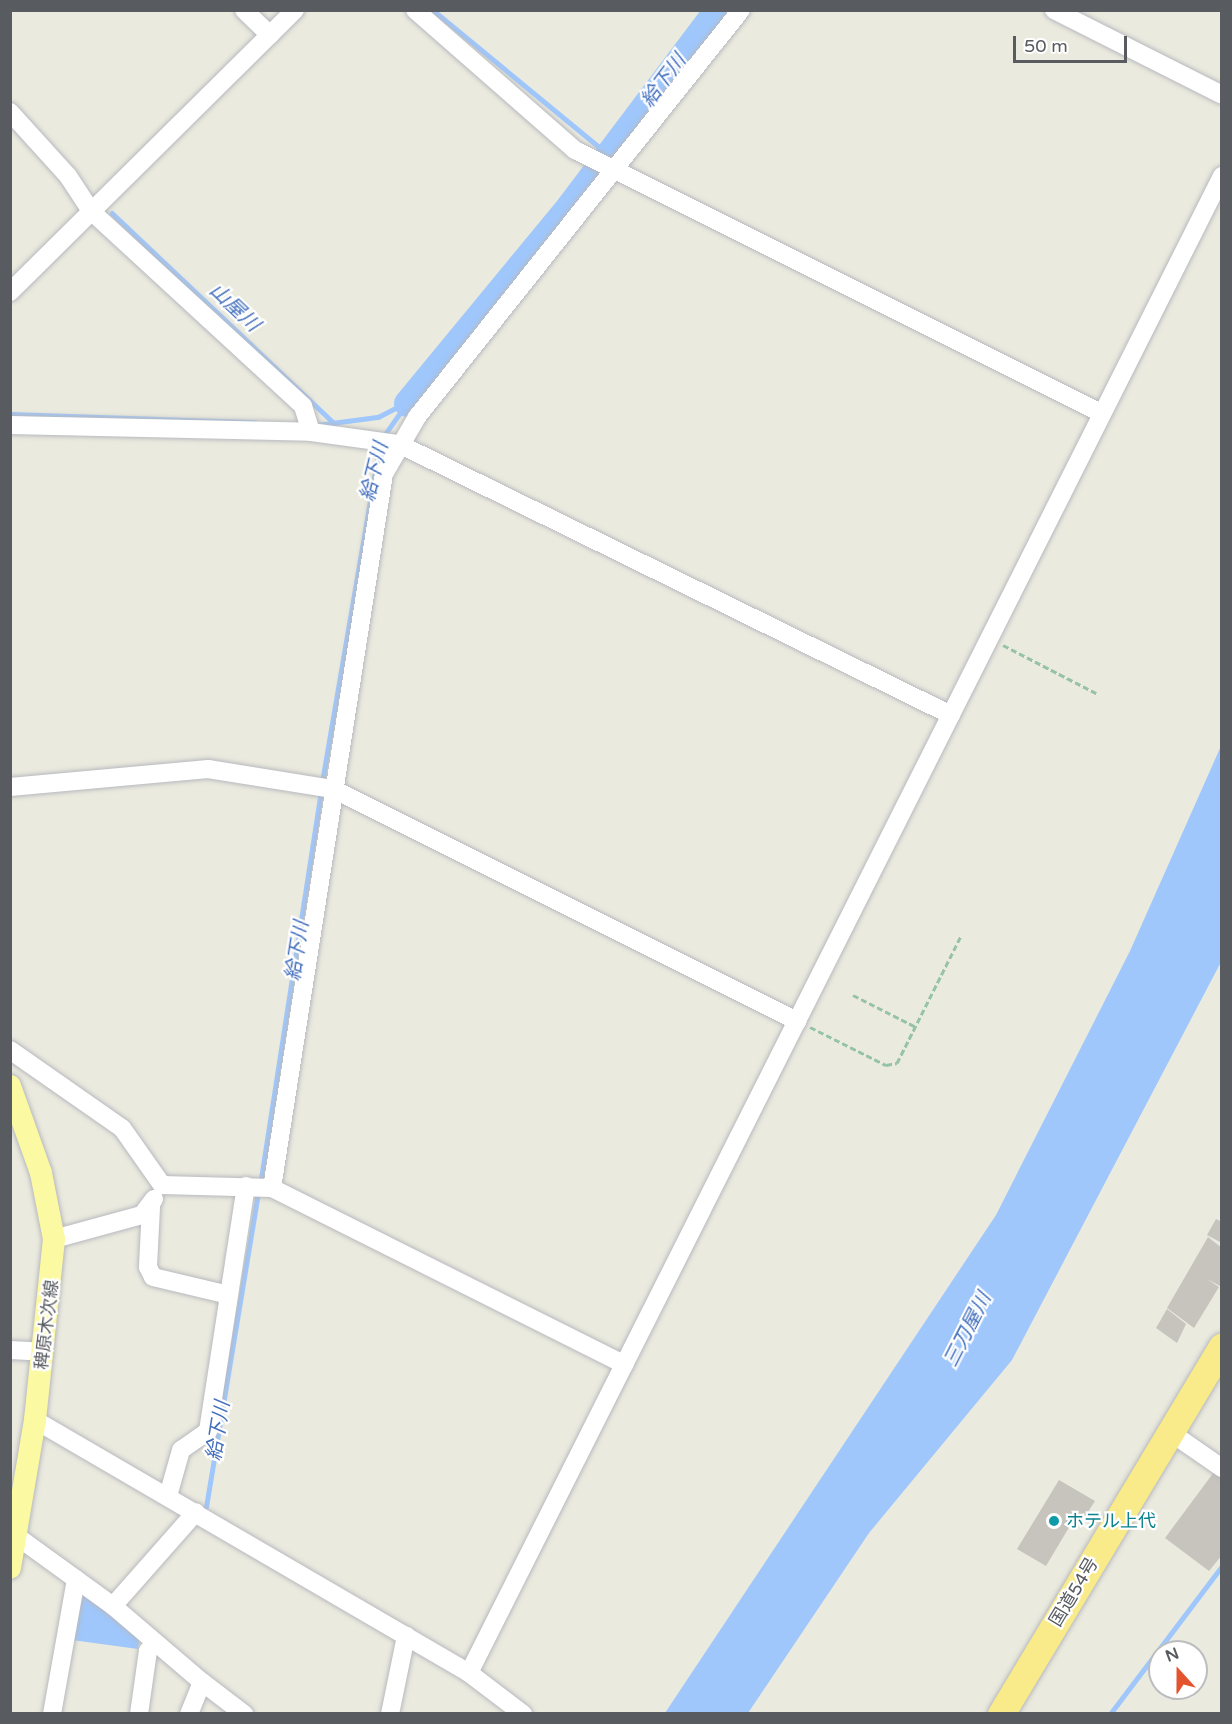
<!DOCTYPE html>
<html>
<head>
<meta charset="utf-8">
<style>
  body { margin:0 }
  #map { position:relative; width:1232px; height:1724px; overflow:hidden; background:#ebeadf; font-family:"Varela Round","Noto Sans JP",sans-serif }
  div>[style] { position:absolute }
  .water>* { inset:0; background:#9fc7fc }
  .stream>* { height:4.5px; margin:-2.25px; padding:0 2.25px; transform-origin:2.25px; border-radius:2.25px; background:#9fc7fc }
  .river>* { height:27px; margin:-13.5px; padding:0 13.5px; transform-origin:13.5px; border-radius:13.5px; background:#9fc7fc }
  .building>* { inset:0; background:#c6c4bd }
  .path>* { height:3px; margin-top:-1.5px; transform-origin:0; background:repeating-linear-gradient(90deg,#96c3a8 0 6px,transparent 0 9px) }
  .roads { filter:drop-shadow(0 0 2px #b7b9be) drop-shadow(0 0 2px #b7b9be) }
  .minor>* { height:18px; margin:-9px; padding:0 9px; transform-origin:9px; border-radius:9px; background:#fff }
  .major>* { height:22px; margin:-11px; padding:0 11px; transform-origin:11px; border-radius:11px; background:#fcf9a3 }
  .highway>* { height:27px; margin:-13.5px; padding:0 13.5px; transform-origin:13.5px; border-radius:13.5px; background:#f9eb89 }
  .dots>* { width:16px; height:16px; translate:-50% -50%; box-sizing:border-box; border:3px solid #fff; border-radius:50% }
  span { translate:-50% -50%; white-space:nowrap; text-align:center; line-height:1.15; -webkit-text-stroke:4.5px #fff; paint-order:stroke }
  .street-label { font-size:18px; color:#585b60 }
  .culture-label { font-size:18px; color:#0d838f }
  .left { translate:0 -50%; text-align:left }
  .water-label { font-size:20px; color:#436fbd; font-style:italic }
  .frame { position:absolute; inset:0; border:12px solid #585b60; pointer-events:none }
  .north { position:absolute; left:1148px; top:1640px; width:60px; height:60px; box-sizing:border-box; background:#fff; border:2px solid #bcbdbf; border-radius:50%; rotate:339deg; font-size:16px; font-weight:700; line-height:24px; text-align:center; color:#585b60 }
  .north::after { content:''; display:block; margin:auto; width:21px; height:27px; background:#e2532e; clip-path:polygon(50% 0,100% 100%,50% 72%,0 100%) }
  .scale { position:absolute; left:1013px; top:36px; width:114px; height:27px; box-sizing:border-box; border:3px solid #585b60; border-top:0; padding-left:8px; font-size:18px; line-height:21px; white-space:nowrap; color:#585b60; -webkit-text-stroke:4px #fff; paint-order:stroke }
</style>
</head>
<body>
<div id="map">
  <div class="water">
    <i style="clip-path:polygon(1221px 746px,1221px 962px,1012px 1360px,869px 1533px,748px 1713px,665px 1713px,996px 1215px,1130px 951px)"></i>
    <i style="clip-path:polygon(85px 1594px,140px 1634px,138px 1649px,72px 1640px,78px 1596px)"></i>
  </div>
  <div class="stream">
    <i style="left:433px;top:10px;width:228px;rotate:39.5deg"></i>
    <i style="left:112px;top:213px;width:307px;rotate:43.4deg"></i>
    <i style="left:10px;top:414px;width:245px;rotate:1.9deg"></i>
    <i style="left:317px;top:425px;width:62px;rotate:-7.5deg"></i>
    <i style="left:378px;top:417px;width:29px;rotate:-27deg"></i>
    <i style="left:383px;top:437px;width:42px;rotate:-54.8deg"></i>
    <i style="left:322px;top:782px;width:343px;rotate:-80.3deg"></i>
    <i style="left:260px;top:1185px;width:400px;rotate:-81.2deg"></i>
    <i style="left:206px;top:1507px;width:318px;rotate:-80.6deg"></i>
    <i style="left:1110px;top:1714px;width:186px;rotate:-52.9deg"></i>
  </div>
  <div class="river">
    <i style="left:407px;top:403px;width:256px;rotate:-50.5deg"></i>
    <i style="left:570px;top:205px;width:244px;rotate:-53deg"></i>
  </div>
  <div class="building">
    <i style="clip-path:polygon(1216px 1219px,1222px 1222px,1220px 1242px,1207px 1235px)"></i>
    <i style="clip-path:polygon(1208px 1237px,1222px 1248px,1222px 1287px,1207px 1279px,1219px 1287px,1194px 1328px,1167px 1308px)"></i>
    <i style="clip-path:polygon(1167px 1309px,1186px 1324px,1177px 1343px,1156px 1328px)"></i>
    <i style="clip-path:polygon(1214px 1472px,1222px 1478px,1222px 1555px,1209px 1571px,1165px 1538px)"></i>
    <i style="clip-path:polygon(1059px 1480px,1095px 1501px,1081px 1523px,1074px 1519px,1046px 1566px,1017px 1549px)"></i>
  </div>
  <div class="path">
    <i style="left:1003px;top:645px;width:107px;rotate:27.3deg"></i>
    <i style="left:853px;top:995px;width:71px;rotate:26.9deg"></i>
    <i style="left:810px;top:1027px;width:85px;rotate:26.6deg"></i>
    <i style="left:886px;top:1065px;width:11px;rotate:-10deg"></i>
    <i style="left:897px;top:1063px;width:144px;rotate:-63.3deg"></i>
  </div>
  <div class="roads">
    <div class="minor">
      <i style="left:244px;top:10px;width:36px;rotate:44deg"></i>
      <i style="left:415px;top:10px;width:213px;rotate:41.2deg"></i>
      <i style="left:575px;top:150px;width:588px;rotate:26.57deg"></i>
      <i style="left:1054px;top:10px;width:188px;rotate:26.8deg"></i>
      <i style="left:10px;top:112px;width:86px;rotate:47.8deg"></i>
      <i style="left:68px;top:176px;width:42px;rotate:56.7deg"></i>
      <i style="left:91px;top:211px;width:288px;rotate:42.6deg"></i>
      <i style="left:303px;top:406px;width:27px;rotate:73deg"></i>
      <i style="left:10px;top:292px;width:401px;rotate:-44.7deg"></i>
      <i style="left:10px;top:425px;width:301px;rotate:1.3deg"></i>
      <i style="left:311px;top:432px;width:89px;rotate:7.8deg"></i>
      <i style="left:399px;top:444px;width:615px;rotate:26.15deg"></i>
      <i style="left:10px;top:787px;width:199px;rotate:-5.2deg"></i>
      <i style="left:208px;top:769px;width:127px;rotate:9.1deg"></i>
      <i style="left:333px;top:789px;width:519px;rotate:26.57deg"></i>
      <i style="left:10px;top:1050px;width:136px;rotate:34.9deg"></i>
      <i style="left:122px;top:1128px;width:70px;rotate:54.9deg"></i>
      <i style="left:162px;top:1185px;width:110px;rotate:1.6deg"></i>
      <i style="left:272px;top:1188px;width:394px;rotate:26.6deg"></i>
      <i style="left:272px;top:1188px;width:723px;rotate:-81.09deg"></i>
      <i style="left:384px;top:474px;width:66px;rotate:-59.9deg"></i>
      <i style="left:417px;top:417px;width:520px;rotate:-51.48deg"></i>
      <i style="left:151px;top:1207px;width:60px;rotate:92.9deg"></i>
      <i style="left:148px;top:1267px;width:11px;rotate:63deg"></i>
      <i style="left:153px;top:1277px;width:78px;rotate:13.3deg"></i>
      <i style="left:54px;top:1239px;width:91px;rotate:-15.3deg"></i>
      <i style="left:142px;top:1215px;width:20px;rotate:-53deg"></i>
      <i style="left:10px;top:1350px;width:33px;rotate:3deg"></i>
      <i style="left:35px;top:1420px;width:502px;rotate:30.24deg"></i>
      <i style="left:469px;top:1673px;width:68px;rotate:37.2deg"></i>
      <i style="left:1170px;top:1432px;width:63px;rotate:34.7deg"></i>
      <i style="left:168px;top:1496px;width:48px;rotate:-74.2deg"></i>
      <i style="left:181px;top:1450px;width:33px;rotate:-35deg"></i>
      <i style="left:208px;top:1431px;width:248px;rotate:-81.2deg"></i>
      <i style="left:15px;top:1535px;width:121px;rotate:35.9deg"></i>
      <i style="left:113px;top:1606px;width:117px;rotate:40.5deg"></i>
      <i style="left:202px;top:1682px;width:35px;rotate:112deg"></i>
      <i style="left:113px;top:1606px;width:125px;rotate:-48.6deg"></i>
      <i style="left:469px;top:1673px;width:1676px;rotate:-63.3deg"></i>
      <i style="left:202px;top:1682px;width:53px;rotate:37.3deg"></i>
      <i style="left:52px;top:1714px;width:137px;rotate:-79.9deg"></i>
      <i style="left:139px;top:1714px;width:64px;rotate:-81.9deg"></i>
      <i style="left:148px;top:1651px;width:11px;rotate:-52deg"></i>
      <i style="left:390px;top:1714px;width:80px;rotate:-78.4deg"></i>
    </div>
    <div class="major">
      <i style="left:10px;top:1086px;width:92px;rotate:70.4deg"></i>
      <i style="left:41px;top:1173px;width:67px;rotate:78.9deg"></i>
      <i style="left:54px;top:1239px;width:182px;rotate:96deg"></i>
      <i style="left:35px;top:1420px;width:150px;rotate:99.6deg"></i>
    </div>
    <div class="highway">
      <i style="left:1001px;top:1714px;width:429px;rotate:-59deg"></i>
    </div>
  </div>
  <div class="dots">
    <i style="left:1054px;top:1521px;background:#0f9aa8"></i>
  </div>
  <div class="street-label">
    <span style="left:47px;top:1325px;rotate:-83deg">稗原木次線</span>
    <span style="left:1074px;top:1592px;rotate:-59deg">国道54号</span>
  </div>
  <div class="culture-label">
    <span class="left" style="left:1066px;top:1521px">ホテル上代</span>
  </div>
  <div class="water-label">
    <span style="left:664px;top:81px;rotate:-53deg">給下川</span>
    <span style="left:234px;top:308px;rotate:43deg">山屋川</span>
    <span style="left:375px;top:472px;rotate:-76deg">給下川</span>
    <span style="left:298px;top:951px;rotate:-81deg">給下川</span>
    <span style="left:968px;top:1330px;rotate:-63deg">三刀屋川</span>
    <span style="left:219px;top:1431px;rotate:-81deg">給下川</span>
  </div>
  <div class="frame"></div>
  <div class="north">N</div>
  <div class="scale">50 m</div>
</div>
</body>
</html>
